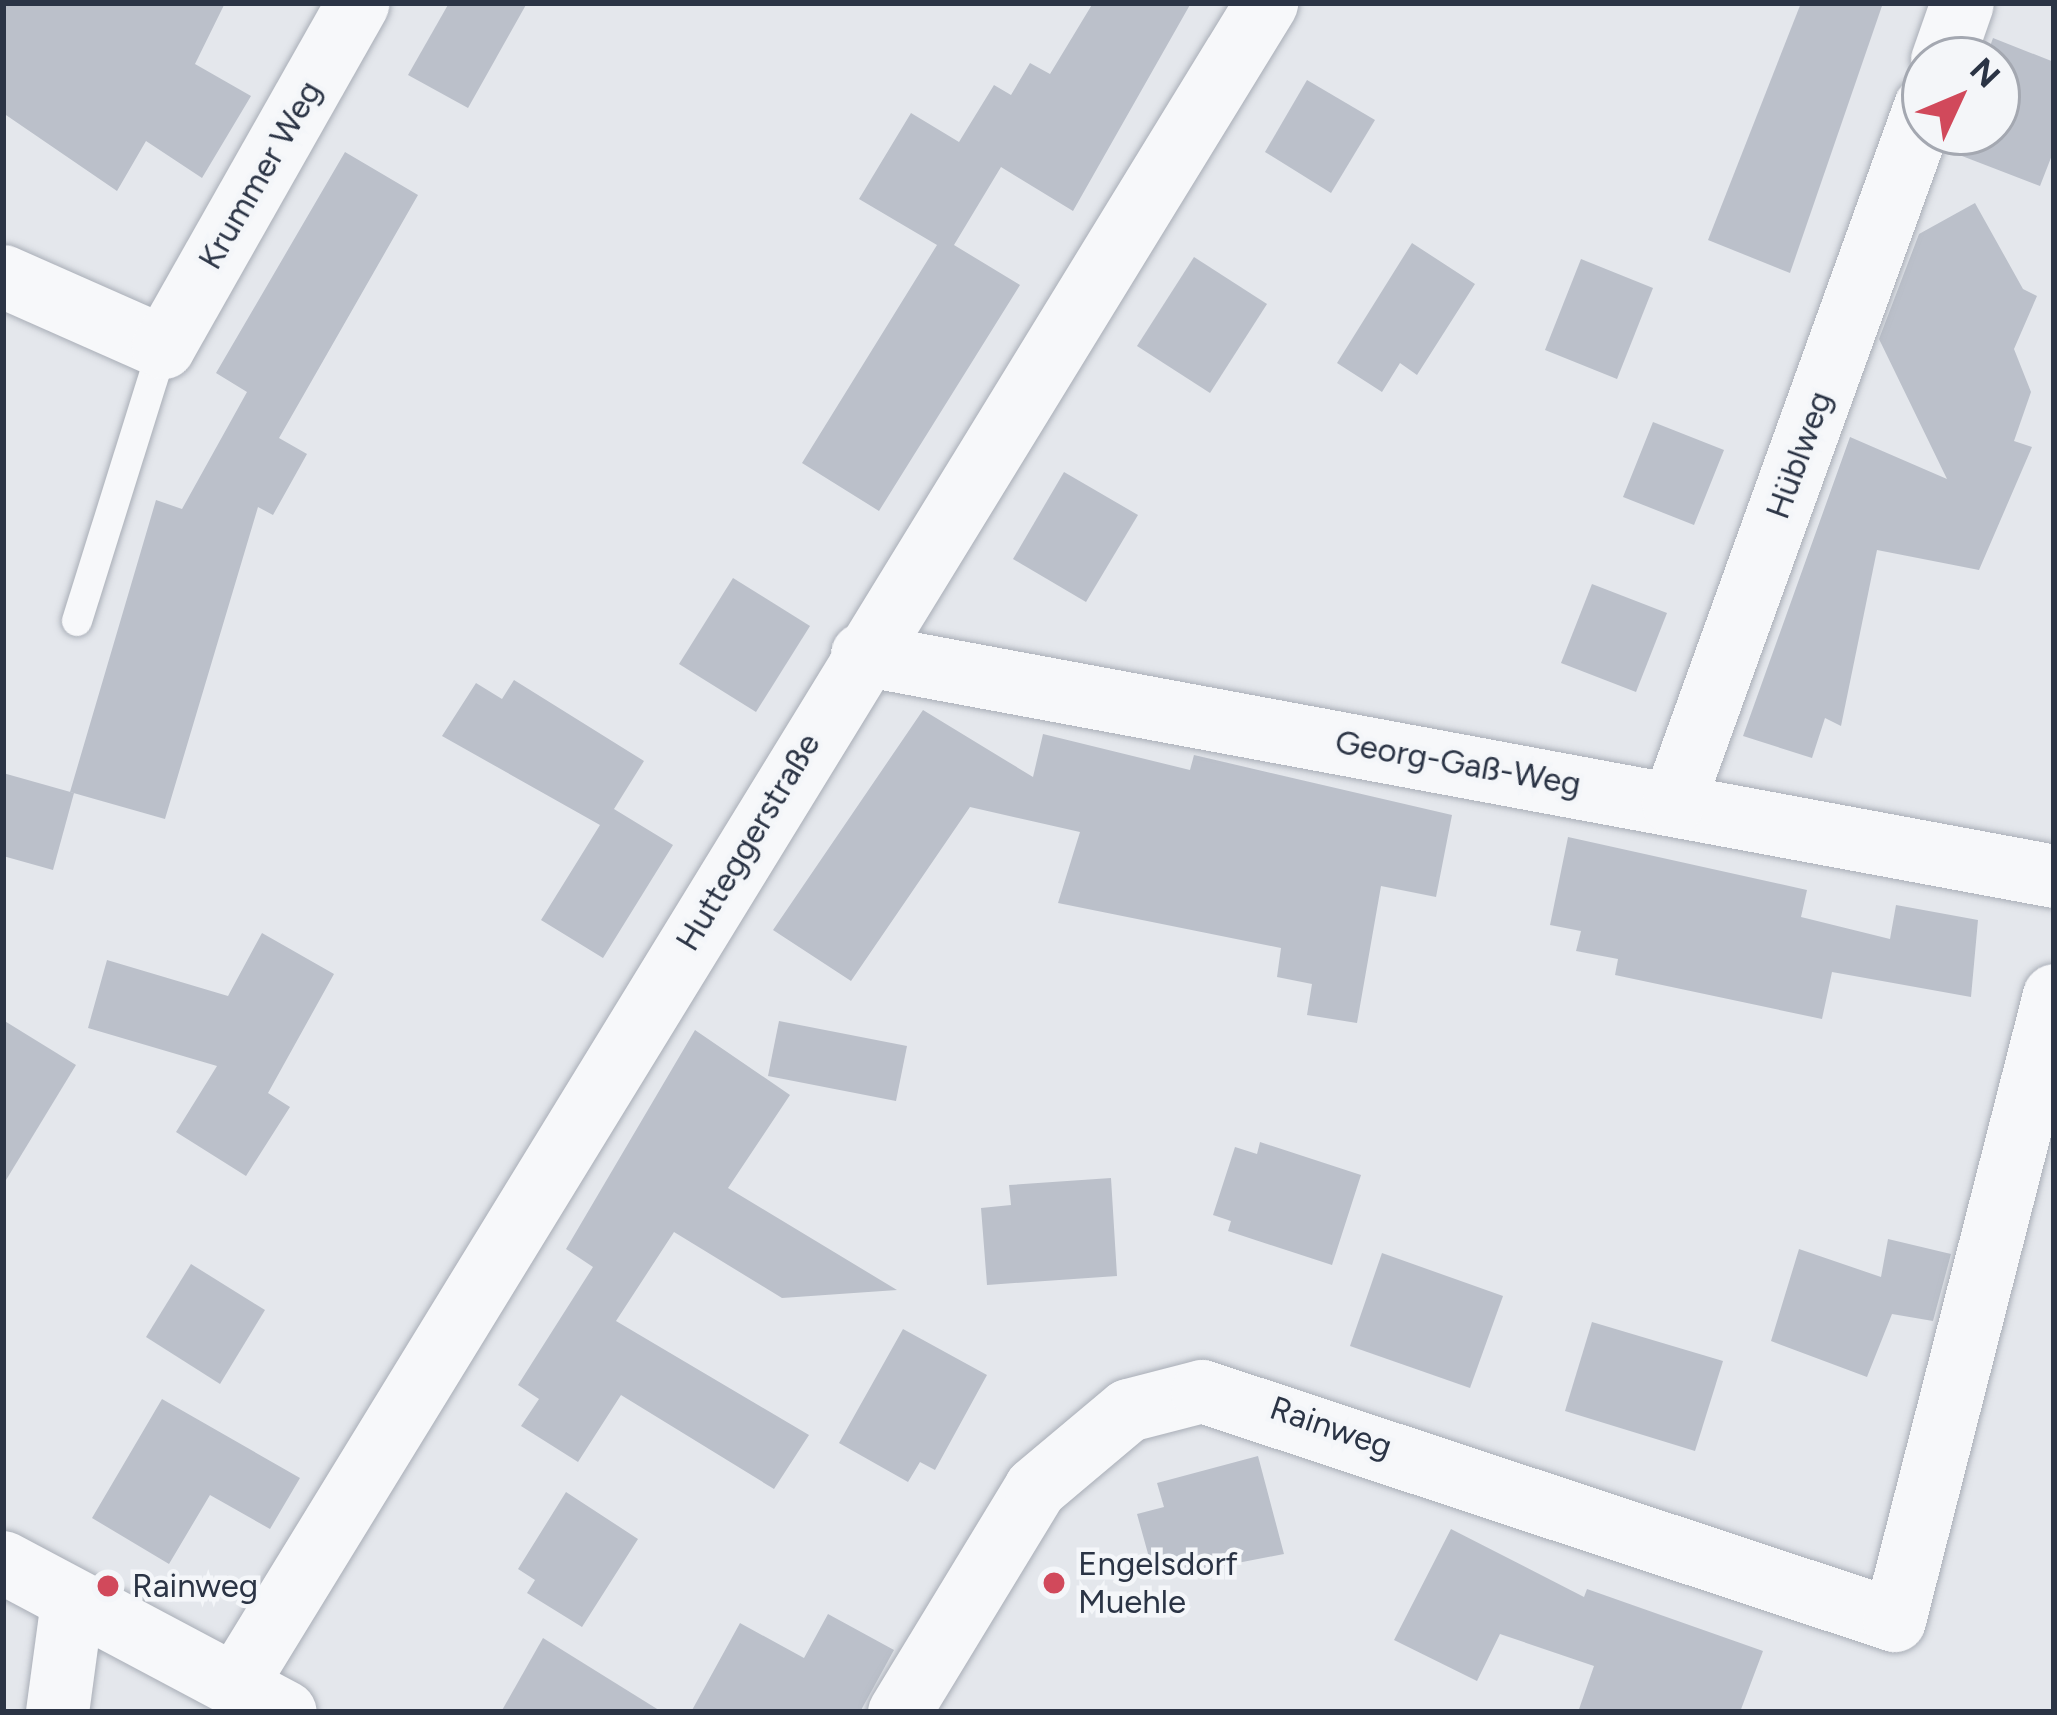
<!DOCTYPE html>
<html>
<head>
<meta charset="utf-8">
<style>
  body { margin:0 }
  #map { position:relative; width:2057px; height:1715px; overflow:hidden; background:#e4e7ec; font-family:Figtree,sans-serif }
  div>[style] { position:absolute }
  .building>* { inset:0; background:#bbc0ca }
  .roads { filter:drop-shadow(0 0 3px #a9aeb7) drop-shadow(0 0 3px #a9aeb7) }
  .service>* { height:30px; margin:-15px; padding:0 15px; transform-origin:15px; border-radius:15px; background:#f7f8fa }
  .minor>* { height:63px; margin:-31.5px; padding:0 31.5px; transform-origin:31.5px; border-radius:31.5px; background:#f7f8fa }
  .dots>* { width:33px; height:33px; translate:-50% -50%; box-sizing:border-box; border:6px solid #f4f6f9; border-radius:50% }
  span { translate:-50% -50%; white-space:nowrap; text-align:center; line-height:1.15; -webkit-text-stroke:9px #f4f6f9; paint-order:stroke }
  .street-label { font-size:33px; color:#2b3445 }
  .poi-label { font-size:33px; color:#2b3445 }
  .left { translate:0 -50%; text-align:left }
  .frame { position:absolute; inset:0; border:6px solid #2b3445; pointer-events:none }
  .north { position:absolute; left:1901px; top:36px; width:120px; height:120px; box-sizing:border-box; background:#f4f6f9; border:3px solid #a4a8b1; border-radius:50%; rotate:46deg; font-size:33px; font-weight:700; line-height:48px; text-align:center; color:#2b3445 }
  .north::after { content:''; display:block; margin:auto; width:42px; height:54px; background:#d1495b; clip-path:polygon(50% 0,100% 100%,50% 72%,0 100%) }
</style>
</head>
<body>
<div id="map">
  <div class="building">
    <i style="clip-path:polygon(3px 3px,225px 3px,195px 64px,251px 96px,202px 178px,146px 141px,117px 191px,3px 113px)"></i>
    <i style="clip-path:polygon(449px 3px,527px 3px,468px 108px,408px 75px)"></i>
    <i style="clip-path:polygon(1093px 3px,1191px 3px,1073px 211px,1001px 167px,954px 245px,1020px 285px,879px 511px,802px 463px,937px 245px,859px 199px,911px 113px,959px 142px,994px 85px,1011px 95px,1030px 63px,1050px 74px)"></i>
    <i style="clip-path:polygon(1801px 3px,1883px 3px,1790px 273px,1708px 240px)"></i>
    <i style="clip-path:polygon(1993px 38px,2054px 62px,2054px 150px,2040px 186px,1949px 151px,1956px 132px,1997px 132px,1997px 60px,1985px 60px)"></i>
    <i style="clip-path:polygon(1307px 80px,1375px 120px,1331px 193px,1265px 152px)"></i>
    <i style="clip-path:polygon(345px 152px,418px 195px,279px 438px,307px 454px,273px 515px,258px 507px,165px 819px,70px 792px,156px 500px,182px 509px,247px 392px,216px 373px)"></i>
    <i style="clip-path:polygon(1975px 203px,2023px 289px,2037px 296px,2014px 349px,2031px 392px,2014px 441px,2032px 447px,1979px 570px,1877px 550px,1841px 726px,1825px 718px,1812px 758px,1743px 736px,1850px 437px,1947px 479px,1879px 339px,1919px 234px)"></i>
    <i style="clip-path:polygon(1412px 243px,1475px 284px,1417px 375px,1400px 363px,1382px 392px,1337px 363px)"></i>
    <i style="clip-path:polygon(1194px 257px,1267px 304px,1210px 393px,1137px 346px)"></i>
    <i style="clip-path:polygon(1581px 259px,1653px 288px,1617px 379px,1545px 350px)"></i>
    <i style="clip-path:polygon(1653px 422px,1724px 450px,1694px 525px,1623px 497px)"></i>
    <i style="clip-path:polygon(1064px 472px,1138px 515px,1086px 602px,1013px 559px)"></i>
    <i style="clip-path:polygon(733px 578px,810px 626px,756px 712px,679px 664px)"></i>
    <i style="clip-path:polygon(1592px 584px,1667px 613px,1636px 692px,1561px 663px)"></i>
    <i style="clip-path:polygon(514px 680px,644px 761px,614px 809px,673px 845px,603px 958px,541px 920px,600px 825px,442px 736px,476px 683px,502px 699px)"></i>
    <i style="clip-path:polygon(923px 710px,1033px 777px,1043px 734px,1190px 770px,1194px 755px,1452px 815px,1436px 897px,1381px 886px,1357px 1023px,1307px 1015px,1312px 984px,1277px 977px,1281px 948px,1058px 903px,1080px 832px,970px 807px,851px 981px,773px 930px)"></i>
    <i style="clip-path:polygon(3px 773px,74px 793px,53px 870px,3px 856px)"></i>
    <i style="clip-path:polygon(1568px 837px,1807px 890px,1801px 917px,1890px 939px,1896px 905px,1978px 920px,1971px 997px,1832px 972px,1822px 1019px,1615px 975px,1618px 959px,1576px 951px,1581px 931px,1550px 925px)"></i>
    <i style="clip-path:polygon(262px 933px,334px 974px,268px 1093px,290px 1107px,246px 1176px,176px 1132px,217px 1066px,88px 1028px,107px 960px,228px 996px)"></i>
    <i style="clip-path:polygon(3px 1020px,76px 1065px,3px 1185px)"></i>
    <i style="clip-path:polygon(779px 1021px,907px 1046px,896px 1101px,768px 1076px)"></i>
    <i style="clip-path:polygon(695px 1030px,790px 1095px,728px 1188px,897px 1290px,782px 1298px,674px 1232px,616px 1321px,809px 1435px,774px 1489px,621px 1395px,578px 1462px,521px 1426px,539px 1399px,518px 1385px,593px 1267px,566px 1249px)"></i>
    <i style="clip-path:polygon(1260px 1142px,1361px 1175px,1332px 1265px,1228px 1231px,1231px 1221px,1213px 1215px,1235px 1147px,1257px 1154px)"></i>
    <i style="clip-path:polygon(1111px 1178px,1117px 1276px,987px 1285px,981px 1208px,1011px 1205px,1009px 1185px)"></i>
    <i style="clip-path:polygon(1888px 1239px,1951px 1254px,1933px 1321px,1892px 1314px,1867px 1377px,1771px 1341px,1799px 1249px,1881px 1277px)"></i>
    <i style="clip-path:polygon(1382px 1253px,1503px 1296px,1470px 1388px,1350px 1346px)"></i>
    <i style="clip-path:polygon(191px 1264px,265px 1310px,220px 1384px,146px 1337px)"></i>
    <i style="clip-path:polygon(1592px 1322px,1723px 1361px,1695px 1451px,1565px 1411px)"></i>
    <i style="clip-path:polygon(903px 1329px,987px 1375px,935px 1470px,920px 1462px,908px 1482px,839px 1443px)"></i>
    <i style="clip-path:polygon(162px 1399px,300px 1478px,270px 1529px,210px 1495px,169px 1564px,92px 1518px)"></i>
    <i style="clip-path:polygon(1258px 1456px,1284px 1554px,1155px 1579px,1137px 1514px,1164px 1507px,1157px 1483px)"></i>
    <i style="clip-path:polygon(566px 1492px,638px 1539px,582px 1627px,527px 1593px,535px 1580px,518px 1569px)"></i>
    <i style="clip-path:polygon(1451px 1529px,1584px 1597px,1587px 1589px,1763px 1651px,1740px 1712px,1578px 1712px,1594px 1666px,1500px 1634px,1477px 1681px,1394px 1640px)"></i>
    <i style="clip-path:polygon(828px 1614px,894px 1650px,860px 1712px,691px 1712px,740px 1623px,804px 1658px)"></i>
    <i style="clip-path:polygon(543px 1638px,662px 1712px,501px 1712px)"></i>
  </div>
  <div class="roads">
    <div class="service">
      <i style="left:77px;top:621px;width:287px;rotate:-72.6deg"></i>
    </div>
    <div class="minor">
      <i style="left:1942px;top:60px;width:60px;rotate:-70.7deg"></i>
      <i style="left:3px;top:276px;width:175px;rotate:23.9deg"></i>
      <i style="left:163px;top:347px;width:395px;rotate:-60.5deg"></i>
      <i style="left:862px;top:654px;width:1212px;rotate:10.55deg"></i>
      <i style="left:1673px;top:803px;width:741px;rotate:-70.12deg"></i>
      <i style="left:3px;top:1562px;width:319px;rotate:28deg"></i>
      <i style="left:235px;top:1685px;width:1973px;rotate:-58.49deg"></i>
      <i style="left:57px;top:1712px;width:112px;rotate:-82.3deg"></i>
      <i style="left:899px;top:1712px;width:262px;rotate:-58.7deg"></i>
      <i style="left:1035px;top:1488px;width:121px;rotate:-40deg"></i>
      <i style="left:1128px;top:1410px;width:76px;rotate:-14.4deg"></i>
      <i style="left:1202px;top:1391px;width:729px;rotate:18.31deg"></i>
      <i style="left:1894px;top:1620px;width:645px;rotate:-75.64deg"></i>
    </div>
  </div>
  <div class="dots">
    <i style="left:1054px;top:1583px;background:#d1495b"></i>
    <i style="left:108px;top:1586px;background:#d1495b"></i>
  </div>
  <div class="street-label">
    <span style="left:260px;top:175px;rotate:-60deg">Krummer Weg</span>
    <span style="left:1799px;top:455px;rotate:-70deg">Hüblweg</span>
    <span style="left:1458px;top:763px;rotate:10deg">Georg-Gaß-Weg</span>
    <span style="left:748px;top:842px;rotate:-59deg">Hutteggerstraße</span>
    <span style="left:1331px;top:1427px;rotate:19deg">Rainweg</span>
  </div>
  <div class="poi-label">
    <span class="left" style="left:1078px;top:1583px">Engelsdorf<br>Muehle</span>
    <span class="left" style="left:132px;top:1586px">Rainweg</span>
  </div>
  <div class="frame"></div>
  <div class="north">N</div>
</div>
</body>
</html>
